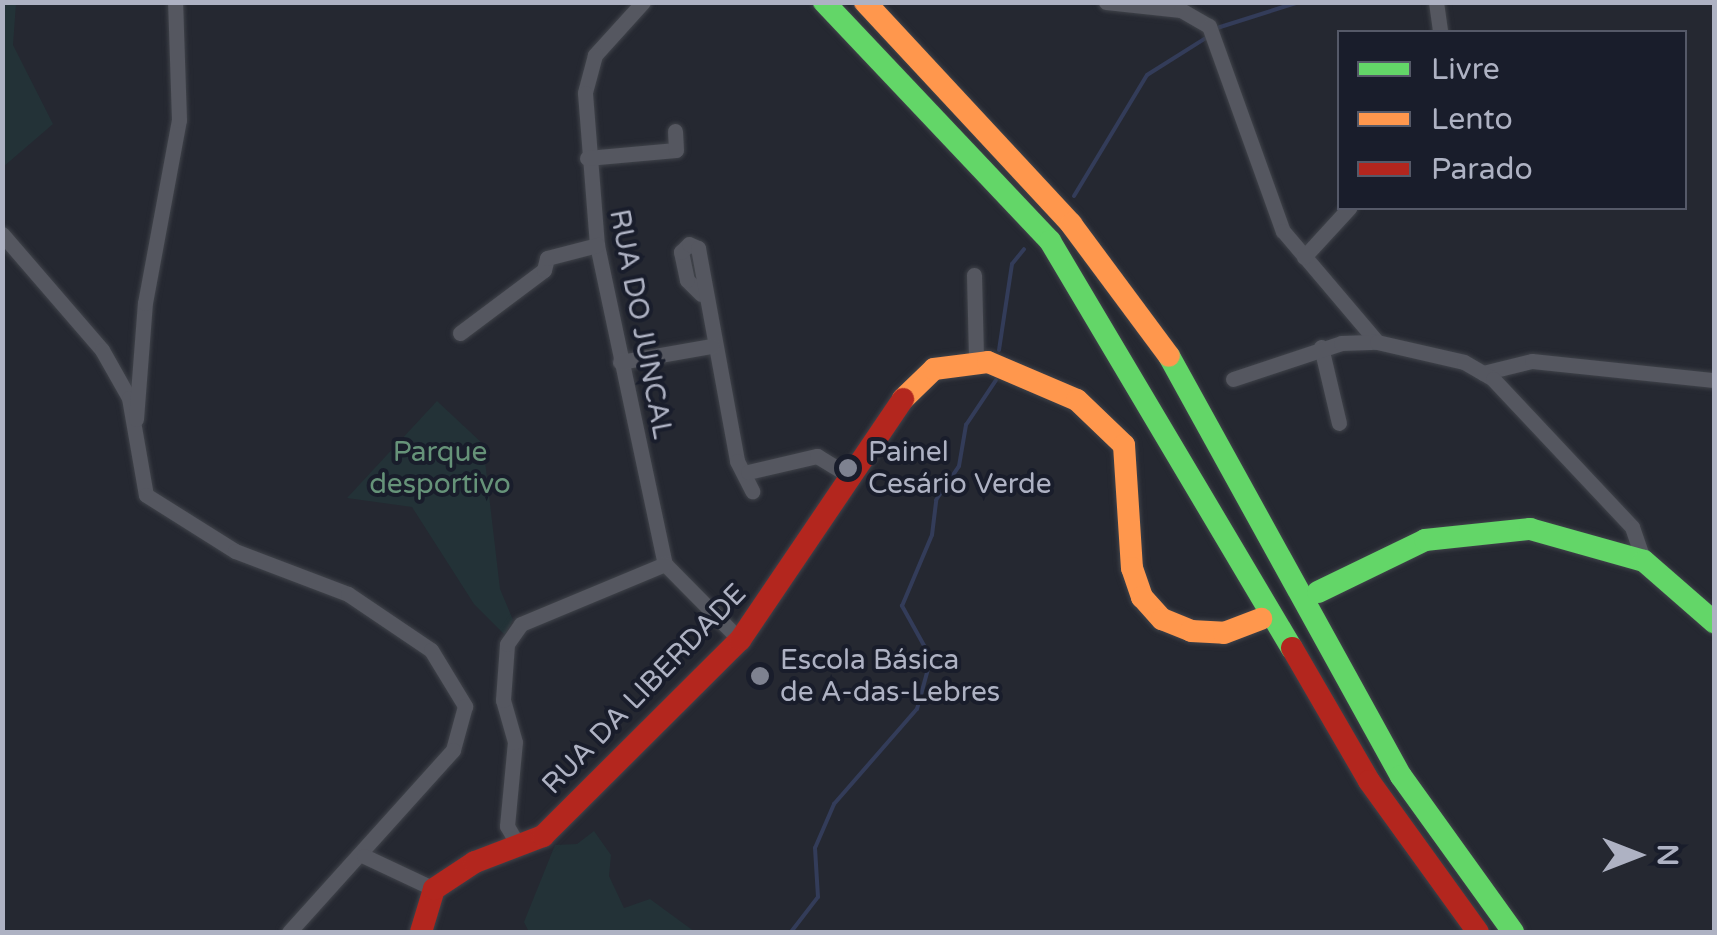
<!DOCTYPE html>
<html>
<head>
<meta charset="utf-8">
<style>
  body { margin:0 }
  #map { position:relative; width:1717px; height:935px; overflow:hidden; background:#252831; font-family:"Varela Round",sans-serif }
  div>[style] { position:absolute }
  .green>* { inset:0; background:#233237 }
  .stream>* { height:4px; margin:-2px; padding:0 2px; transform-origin:2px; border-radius:2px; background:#333c59 }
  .roads { filter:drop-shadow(0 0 2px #40434a) drop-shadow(0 0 2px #40434a) }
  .street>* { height:15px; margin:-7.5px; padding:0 7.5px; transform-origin:7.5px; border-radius:7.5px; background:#555760 }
  .fast>* { height:22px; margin:-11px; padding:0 11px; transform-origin:11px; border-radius:11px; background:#63d668 }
  .slow>* { height:22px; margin:-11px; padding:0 11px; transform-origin:11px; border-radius:11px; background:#ff974d }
  .jam>* { height:22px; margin:-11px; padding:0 11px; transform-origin:11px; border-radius:11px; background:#b3261e }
  .dots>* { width:28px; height:28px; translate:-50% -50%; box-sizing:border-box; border:5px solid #191d2b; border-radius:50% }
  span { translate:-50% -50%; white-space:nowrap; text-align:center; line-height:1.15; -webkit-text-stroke:8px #191d2b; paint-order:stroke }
  .street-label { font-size:28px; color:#aeb2c3 }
  .park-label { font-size:28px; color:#669379 }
  .poi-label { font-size:28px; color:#aeb2c3 }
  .left { translate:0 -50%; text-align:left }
  .frame { position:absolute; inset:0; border:5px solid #aeb2c3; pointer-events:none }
  .legend { position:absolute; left:1337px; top:30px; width:350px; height:180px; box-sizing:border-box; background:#191d2b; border:2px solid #555968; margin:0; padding:12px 18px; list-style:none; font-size:30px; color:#aeb2c3 }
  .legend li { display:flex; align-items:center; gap:20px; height:50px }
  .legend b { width:50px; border:2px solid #555968 }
  .north { position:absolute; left:1587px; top:805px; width:100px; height:100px; -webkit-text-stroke:8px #191d2b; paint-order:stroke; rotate:90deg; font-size:28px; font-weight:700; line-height:40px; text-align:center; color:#aeb2c3 }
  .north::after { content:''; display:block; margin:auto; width:35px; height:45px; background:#aeb2c3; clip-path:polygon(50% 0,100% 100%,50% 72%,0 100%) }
</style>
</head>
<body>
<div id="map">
  <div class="green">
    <i style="clip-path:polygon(3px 2px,16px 3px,13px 45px,53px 124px,3px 167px)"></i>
    <i style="clip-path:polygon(437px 401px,483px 444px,500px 589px,513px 620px,505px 635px,474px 604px,412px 507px,347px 498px)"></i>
    <i style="clip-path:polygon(594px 831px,611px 855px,609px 876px,624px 908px,650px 899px,695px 932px,529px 932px,524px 922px,555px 845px,577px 844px)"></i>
  </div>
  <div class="stream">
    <i style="left:1217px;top:28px;width:86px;rotate:-17.6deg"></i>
    <i style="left:1074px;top:196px;width:141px;rotate:-58.9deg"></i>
    <i style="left:1147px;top:75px;width:73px;rotate:-32.2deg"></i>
    <i style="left:999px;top:350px;width:87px;rotate:-81.4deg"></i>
    <i style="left:1012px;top:264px;width:19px;rotate:-51deg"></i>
    <i style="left:791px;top:932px;width:44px;rotate:-52.4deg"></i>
    <i style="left:818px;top:897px;width:49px;rotate:-93.5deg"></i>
    <i style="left:815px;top:848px;width:48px;rotate:-66.6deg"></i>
    <i style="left:834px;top:804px;width:126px;rotate:-48.9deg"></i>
    <i style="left:917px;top:709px;width:53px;rotate:-74.6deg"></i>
    <i style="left:931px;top:658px;width:60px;rotate:-119.1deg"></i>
    <i style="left:902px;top:606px;width:77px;rotate:-67.1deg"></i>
    <i style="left:932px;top:535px;width:35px;rotate:-83deg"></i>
    <i style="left:936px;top:500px;width:41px;rotate:-55.9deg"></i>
    <i style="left:959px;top:466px;width:42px;rotate:-80.3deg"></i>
    <i style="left:966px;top:425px;width:54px;rotate:-56.3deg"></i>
  </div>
  <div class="roads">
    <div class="street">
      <i style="left:643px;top:2px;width:72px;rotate:132.2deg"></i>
      <i style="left:595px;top:55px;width:39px;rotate:105deg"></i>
      <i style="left:585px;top:93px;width:152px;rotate:85.5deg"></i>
      <i style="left:597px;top:245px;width:326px;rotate:78deg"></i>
      <i style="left:665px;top:564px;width:107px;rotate:45.4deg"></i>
      <i style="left:1106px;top:2px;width:75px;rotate:6.1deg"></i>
      <i style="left:1181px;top:10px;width:32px;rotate:30deg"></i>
      <i style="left:1209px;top:26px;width:218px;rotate:70.2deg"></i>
      <i style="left:1283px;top:231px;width:145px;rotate:49.7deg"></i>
      <i style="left:1436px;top:2px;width:30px;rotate:82deg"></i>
      <i style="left:587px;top:158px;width:89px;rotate:-5.1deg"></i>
      <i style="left:676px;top:150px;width:19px;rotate:-93deg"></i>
      <i style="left:2px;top:234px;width:153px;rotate:49.2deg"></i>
      <i style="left:102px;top:350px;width:55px;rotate:60.6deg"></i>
      <i style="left:129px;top:398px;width:98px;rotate:80.1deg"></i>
      <i style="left:146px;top:495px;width:105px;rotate:32.2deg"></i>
      <i style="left:235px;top:551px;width:121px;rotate:20.8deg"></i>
      <i style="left:348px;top:594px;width:100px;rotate:34deg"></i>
      <i style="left:431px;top:650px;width:66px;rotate:58.7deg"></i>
      <i style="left:465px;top:706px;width:46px;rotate:105.3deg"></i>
      <i style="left:453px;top:750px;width:245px;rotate:132deg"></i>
      <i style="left:1304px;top:257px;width:67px;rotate:-47.4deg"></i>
      <i style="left:974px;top:275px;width:84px;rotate:88.6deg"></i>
      <i style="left:701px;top:294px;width:20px;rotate:-135deg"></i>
      <i style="left:687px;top:280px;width:29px;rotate:-102deg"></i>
      <i style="left:681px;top:252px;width:11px;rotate:-45deg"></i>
      <i style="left:689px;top:244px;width:10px;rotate:24deg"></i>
      <i style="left:698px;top:248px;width:217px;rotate:79.6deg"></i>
      <i style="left:737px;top:461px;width:34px;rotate:63deg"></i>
      <i style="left:460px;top:333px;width:105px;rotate:-36.9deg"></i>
      <i style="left:544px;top:270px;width:12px;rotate:-76deg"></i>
      <i style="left:547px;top:258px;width:52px;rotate:-14.6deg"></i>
      <i style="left:1321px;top:347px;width:78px;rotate:76.7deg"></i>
      <i style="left:620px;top:362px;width:93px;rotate:-9.9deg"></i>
      <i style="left:1483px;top:373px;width:50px;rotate:-13.8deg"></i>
      <i style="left:1532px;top:361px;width:183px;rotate:6deg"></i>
      <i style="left:1233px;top:379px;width:114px;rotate:-18.4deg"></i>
      <i style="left:1341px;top:343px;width:36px;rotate:-2deg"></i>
      <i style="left:1377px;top:342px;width:89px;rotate:12.9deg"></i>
      <i style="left:1464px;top:362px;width:34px;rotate:30deg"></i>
      <i style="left:1493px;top:379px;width:203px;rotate:46.8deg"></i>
      <i style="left:1632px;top:527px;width:36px;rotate:71deg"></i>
      <i style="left:136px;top:419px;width:116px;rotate:-85.6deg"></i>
      <i style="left:145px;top:303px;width:186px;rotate:-79.5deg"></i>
      <i style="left:179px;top:120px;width:118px;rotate:-91.9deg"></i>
      <i style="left:748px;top:472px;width:71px;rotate:-13.1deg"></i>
      <i style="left:817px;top:456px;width:42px;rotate:31.4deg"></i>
      <i style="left:518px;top:845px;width:22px;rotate:-120deg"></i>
      <i style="left:507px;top:826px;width:84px;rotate:-84.6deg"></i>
      <i style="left:515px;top:742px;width:44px;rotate:-105.9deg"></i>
      <i style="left:503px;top:700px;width:56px;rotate:-85.9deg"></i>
      <i style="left:507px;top:644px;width:24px;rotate:-55deg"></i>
      <i style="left:521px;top:624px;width:156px;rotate:-22.6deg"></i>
      <i style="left:364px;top:856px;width:77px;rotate:25.2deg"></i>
    </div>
    <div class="fast">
      <i style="left:824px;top:2px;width:329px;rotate:46.6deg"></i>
      <i style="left:1050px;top:241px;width:474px;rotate:59.3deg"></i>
      <i style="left:1169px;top:356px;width:480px;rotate:61.1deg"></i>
      <i style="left:1401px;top:776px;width:192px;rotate:54.3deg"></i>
      <i style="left:1318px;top:592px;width:119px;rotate:-25.9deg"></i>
      <i style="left:1425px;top:540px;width:106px;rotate:-6deg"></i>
      <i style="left:1530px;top:529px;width:118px;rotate:15.7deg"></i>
      <i style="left:1644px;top:561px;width:93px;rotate:41.1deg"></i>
    </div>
    <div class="slow">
      <i style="left:865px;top:2px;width:303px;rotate:47.1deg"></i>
      <i style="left:1071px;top:224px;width:164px;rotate:53.4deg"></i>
      <i style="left:903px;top:399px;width:43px;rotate:-44.1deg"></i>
      <i style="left:934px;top:369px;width:54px;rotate:-7.4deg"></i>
      <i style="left:988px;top:362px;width:97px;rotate:23.1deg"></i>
      <i style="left:1077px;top:400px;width:65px;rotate:43.8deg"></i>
      <i style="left:1124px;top:445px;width:123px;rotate:86.3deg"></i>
      <i style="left:1132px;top:568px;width:31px;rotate:71deg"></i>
      <i style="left:1142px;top:597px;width:30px;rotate:48deg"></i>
      <i style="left:1162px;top:619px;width:31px;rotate:22deg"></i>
      <i style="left:1191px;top:631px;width:33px;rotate:3deg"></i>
      <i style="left:1224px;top:633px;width:40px;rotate:-21deg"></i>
    </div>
    <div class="jam">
      <i style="left:1292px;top:648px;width:154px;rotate:59.9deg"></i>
      <i style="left:1369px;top:781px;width:186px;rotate:54.2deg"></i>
      <i style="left:421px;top:932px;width:45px;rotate:-73.2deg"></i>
      <i style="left:434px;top:889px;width:49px;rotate:-33.4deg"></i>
      <i style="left:475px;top:862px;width:73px;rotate:-20.9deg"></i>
      <i style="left:543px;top:836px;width:278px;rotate:-44.9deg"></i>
      <i style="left:740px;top:640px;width:291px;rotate:-55.9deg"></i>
    </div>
  </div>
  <div class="dots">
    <i style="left:848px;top:468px;background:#7e8290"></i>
    <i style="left:760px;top:676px;background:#7e8290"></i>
  </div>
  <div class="street-label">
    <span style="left:641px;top:324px;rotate:79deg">RUA DO JUNCAL</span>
    <span style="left:644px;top:689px;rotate:-46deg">RUA DA LIBERDADE</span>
  </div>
  <div class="park-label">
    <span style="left:440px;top:468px">Parque<br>desportivo</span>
  </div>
  <div class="poi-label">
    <span class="left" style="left:868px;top:468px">Painel<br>Cesário Verde</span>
    <span class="left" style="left:780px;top:676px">Escola Básica<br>de A-das-Lebres</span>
  </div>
  <div class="frame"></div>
  <ul class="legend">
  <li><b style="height:12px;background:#63d668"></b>Livre</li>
  <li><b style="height:12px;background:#ff974d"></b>Lento</li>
  <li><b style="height:12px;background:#b3261e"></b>Parado</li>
  </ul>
  <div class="north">N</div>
</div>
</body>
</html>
